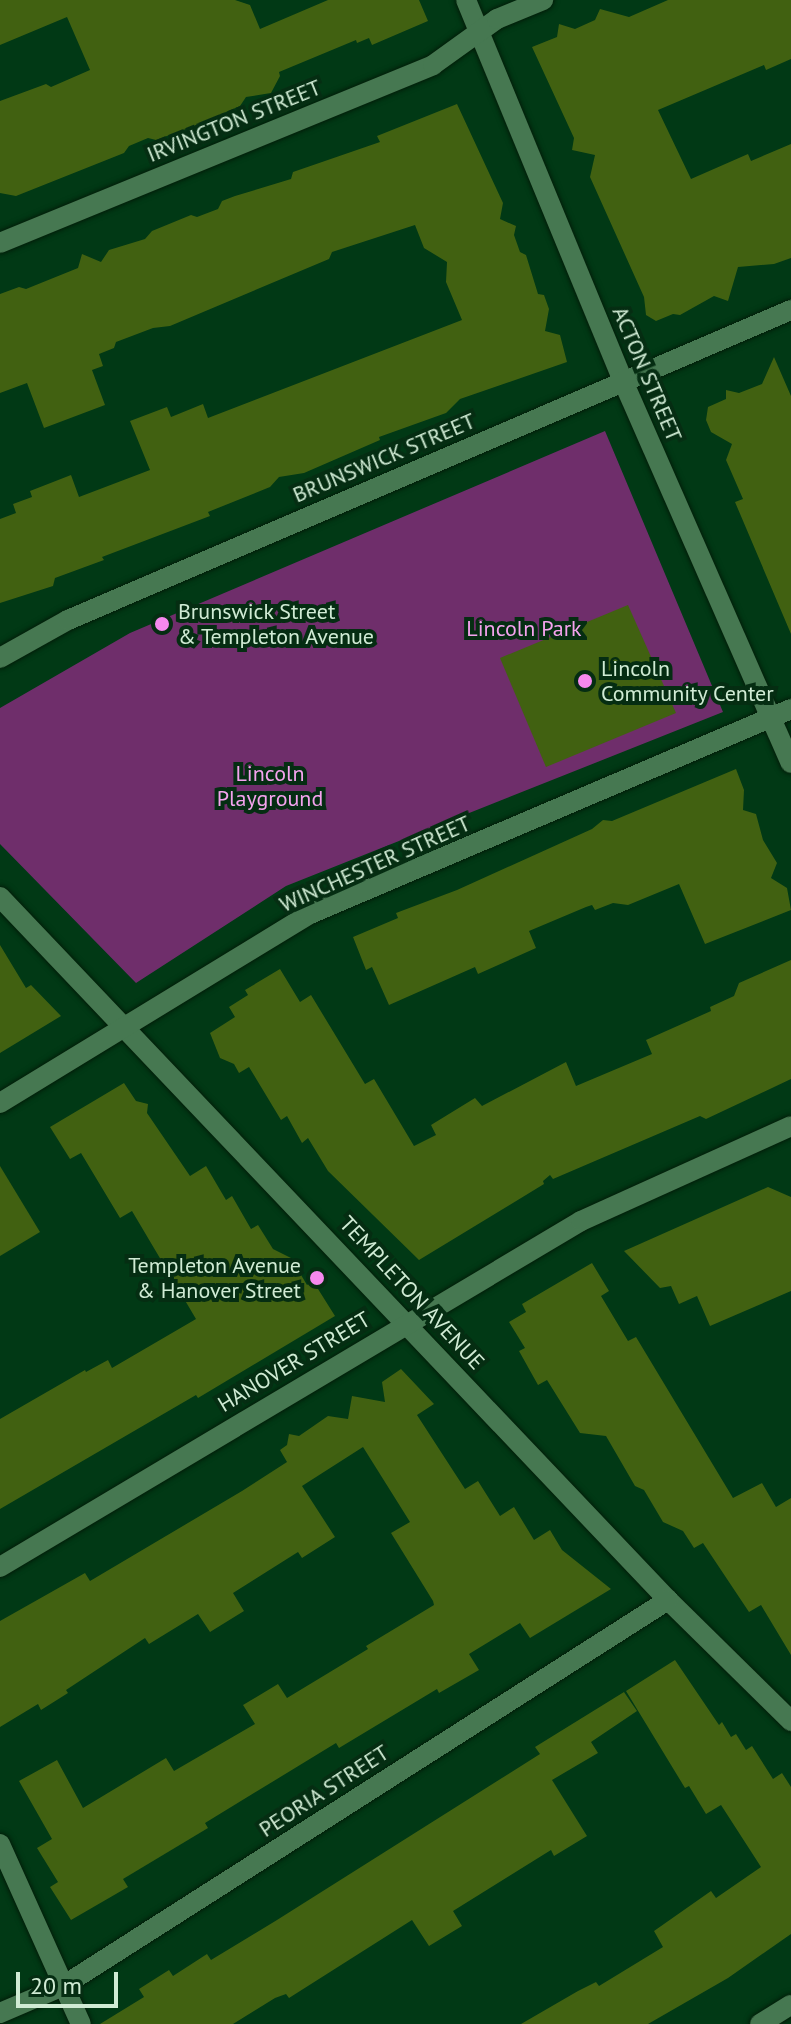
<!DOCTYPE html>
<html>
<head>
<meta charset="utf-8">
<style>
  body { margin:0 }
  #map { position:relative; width:791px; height:2024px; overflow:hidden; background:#013915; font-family:"PT Sans",sans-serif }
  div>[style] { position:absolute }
  .green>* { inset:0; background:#6f2e6b }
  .building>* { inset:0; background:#416111 }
  .roads { filter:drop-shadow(0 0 2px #031d09) drop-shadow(0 0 2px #031d09) }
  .street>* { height:20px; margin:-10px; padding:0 10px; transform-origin:10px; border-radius:10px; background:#467851 }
  .dots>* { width:22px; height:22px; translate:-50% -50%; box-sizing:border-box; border:4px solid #052d12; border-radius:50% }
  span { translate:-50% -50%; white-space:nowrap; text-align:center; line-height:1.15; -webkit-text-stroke:8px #052d12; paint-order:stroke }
  .street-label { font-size:22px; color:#d0ebd4 }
  .poi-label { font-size:22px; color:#d0ebd4 }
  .left { translate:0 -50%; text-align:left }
  .right { translate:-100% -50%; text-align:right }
  .park-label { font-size:22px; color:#f5a3ee }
  .scale { position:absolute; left:16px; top:1972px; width:102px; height:36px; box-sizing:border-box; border:4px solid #d0ebd4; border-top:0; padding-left:10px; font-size:24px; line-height:28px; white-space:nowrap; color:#d0ebd4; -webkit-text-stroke:6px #052d12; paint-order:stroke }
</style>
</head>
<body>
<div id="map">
  <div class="green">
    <i style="clip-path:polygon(605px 431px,723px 712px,286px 886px,136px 983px,0 844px,0 708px,130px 633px)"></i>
  </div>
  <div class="building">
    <i style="clip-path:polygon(0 0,235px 0,250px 5px,260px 29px,328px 0,419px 0,428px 21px,372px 45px,369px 38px,357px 43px,356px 40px,279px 72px,280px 76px,271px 93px,246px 97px,240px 106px,194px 126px,156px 140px,148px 138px,129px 146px,124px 153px,16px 196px,0 193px,0 101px,46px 84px,51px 87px,90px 70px,67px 17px,0 45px)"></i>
    <i style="clip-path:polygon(668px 0,791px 0,791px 59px,766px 70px,764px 65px,658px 110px,691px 179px,748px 154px,751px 161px,791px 144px,791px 258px,774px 264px,738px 267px,728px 301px,714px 296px,680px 315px,673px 314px,656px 321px,646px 315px,644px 297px,590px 177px,595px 155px,572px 150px,574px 138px,532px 47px,557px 37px,559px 24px,575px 29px,595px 20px,600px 9px,629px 17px)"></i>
    <i style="clip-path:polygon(457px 104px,503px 203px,500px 219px,516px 226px,514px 235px,520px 252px,526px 255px,538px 294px,544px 295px,549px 309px,545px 331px,560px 335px,567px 362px,460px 399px,446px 413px,379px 437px,380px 440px,304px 473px,279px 477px,270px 487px,208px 512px,210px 516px,102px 557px,104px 560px,55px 578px,53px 586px,0 603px,0 519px,16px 513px,13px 504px,32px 497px,30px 491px,71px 475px,79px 497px,150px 470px,130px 421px,167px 407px,171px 417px,203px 404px,208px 418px,462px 320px,446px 282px,447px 262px,424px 248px,415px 225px,332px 252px,329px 259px,170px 326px,153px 328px,116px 342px,114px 348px,99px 354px,103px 366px,92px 370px,105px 405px,44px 428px,27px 383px,0 393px,0 294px,19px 287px,26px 289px,78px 268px,82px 254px,101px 262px,109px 250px,145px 239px,152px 231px,191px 215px,197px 217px,218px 209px,222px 201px,235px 196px,291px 179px,293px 172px,380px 142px,377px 136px)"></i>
    <i style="clip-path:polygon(774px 357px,791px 396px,791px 634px,735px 502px,743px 499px,726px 460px,732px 444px,711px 432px,706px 420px,708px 407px,726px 399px,726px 390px,739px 393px,762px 384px)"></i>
    <i style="clip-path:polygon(628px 605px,676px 713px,546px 767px,500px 658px)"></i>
    <i style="clip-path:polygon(736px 769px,744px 790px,743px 810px,756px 814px,763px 840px,777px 863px,771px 878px,787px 888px,791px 910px,705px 944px,679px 884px,628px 905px,613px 903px,595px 910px,592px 905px,586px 907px,529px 931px,536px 948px,478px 974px,475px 967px,389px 1005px,372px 967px,366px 970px,353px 937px,398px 918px,396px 913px,457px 890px,592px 829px,603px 820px,612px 821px)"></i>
    <i style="clip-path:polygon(0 945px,26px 988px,31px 985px,61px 1016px,0 1053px)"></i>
    <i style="clip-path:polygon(791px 960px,791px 1079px,706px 1119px,700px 1116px,553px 1179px,550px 1175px,543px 1181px,544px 1184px,419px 1260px,328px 1171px,308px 1138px,302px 1143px,287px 1116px,281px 1120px,249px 1067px,239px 1073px,234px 1064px,220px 1058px,210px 1033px,235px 1017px,229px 1007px,248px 995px,245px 990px,280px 969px,300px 1002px,311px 995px,365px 1084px,374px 1079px,414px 1146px,436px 1135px,431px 1125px,475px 1098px,482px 1106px,566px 1062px,576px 1086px,652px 1054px,646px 1040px,711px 1011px,710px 1007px,734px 996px,739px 983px)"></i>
    <i style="clip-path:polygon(124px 1083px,136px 1101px,148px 1104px,147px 1113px,190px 1176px,206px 1166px,226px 1200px,232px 1196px,251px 1229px,258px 1225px,273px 1249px,291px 1258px,307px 1285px,313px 1281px,335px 1316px,198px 1398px,196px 1395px,0 1509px,0 1419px,85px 1370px,86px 1372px,108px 1360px,112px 1368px,196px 1319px,132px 1211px,120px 1218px,81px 1153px,70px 1159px,50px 1127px)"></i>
    <i style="clip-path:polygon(0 1166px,40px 1232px,0 1256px)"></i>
    <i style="clip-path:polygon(768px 1187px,791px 1197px,791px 1291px,710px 1326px,697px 1296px,679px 1304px,671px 1286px,660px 1288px,624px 1251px)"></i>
    <i style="clip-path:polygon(592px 1263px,609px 1291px,601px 1296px,628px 1341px,636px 1337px,733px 1498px,762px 1483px,776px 1507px,791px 1498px,791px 1655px,761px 1605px,749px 1612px,703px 1543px,694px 1548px,683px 1531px,663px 1522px,644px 1490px,635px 1486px,606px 1436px,580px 1433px,547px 1380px,538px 1385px,519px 1351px,525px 1348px,509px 1322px,526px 1312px,522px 1304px)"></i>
    <i style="clip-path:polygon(401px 1369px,434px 1404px,417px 1415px,465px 1489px,478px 1481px,500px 1516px,514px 1507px,534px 1540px,550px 1530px,562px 1550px,611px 1589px,530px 1638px,520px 1623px,469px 1654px,479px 1670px,439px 1693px,437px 1689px,339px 1748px,336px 1743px,205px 1823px,208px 1828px,123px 1879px,128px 1887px,71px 1920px,50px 1887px,58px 1882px,37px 1848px,52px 1839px,19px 1781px,57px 1760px,83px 1808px,166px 1758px,174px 1771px,255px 1724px,243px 1705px,278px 1684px,287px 1698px,368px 1649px,366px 1646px,434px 1605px,433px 1601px,391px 1533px,410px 1522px,363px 1447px,302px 1486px,335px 1537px,302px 1558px,298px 1552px,233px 1593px,244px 1611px,210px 1632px,198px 1614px,149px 1644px,145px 1638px,66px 1690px,68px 1693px,41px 1710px,38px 1704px,0 1727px,0 1621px,85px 1573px,90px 1581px,242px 1491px,287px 1462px,280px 1450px,287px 1445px,289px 1434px,299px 1436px,328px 1416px,348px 1419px,352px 1396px,385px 1402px,382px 1382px)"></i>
    <i style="clip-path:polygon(675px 1660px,719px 1725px,722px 1722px,731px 1737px,736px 1734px,746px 1750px,752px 1746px,773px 1779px,782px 1773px,791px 1787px,791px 1934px,728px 1978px,648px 2024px,521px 2024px,578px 1991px,596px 1982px,599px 1986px,663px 1947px,654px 1931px,711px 1891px,716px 1898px,761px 1867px,721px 1805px,706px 1814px,689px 1786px,685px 1788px,626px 1691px)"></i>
    <i style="clip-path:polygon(624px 1692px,637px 1711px,591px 1742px,598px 1753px,552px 1780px,587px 1836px,554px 1856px,551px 1850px,453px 1911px,462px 1926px,429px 1946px,412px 1920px,289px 1998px,286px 1994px,275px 1998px,233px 2024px,100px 2024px,144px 1997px,139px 1989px,169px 1970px,173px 1976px,207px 1954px,211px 1960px,277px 1920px,540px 1754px,535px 1747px)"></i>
  </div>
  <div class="roads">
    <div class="street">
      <i style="left:466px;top:0;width:412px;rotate:67.6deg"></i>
      <i style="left:623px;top:381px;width:417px;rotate:66.3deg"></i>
      <i style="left:0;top:243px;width:468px;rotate:-22.3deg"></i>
      <i style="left:433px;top:65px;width:79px;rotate:-35.7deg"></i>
      <i style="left:497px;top:19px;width:50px;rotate:-22.4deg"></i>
      <i style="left:0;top:658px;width:78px;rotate:-29.2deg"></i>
      <i style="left:68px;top:620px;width:787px;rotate:-23.21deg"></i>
      <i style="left:0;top:897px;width:970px;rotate:46.46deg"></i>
      <i style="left:668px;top:1600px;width:173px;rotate:44.5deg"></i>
      <i style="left:0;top:1103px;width:363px;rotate:-31.4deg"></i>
      <i style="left:310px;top:914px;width:523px;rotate:-23.08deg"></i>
      <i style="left:0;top:1567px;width:676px;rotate:-30.77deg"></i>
      <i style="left:581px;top:1221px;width:230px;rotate:-24.3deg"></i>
      <i style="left:0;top:1844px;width:197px;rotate:65.8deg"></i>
      <i style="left:0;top:2013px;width:69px;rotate:-23.2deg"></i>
      <i style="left:63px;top:1986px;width:718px;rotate:-32.54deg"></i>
      <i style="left:760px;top:2024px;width:36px;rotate:-32deg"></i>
    </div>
  </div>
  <div class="dots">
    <i style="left:162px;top:624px;background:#f689ee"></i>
    <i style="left:585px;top:681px;background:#f689ee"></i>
    <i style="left:317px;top:1278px;background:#f689ee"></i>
  </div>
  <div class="street-label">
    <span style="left:234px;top:121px;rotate:-22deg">IRVINGTON STREET</span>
    <span style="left:647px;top:374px;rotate:67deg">ACTON STREET</span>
    <span style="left:384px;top:458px;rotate:-23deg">BRUNSWICK STREET</span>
    <span style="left:375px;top:864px;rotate:-24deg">WINCHESTER STREET</span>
    <span style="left:412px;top:1293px;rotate:47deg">TEMPLETON AVENUE</span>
    <span style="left:294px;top:1362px;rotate:-31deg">HANOVER STREET</span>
    <span style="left:324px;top:1791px;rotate:-33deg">PEORIA STREET</span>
  </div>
  <div class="poi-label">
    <span class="left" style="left:178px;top:624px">Brunswick Street<br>&amp; Templeton Avenue</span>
    <span class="left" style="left:601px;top:681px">Lincoln<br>Community Center</span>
    <span class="right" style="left:301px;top:1278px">Templeton Avenue<br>&amp; Hanover Street</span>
  </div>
  <div class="park-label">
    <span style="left:524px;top:629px">Lincoln Park</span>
    <span style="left:270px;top:786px">Lincoln<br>Playground</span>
  </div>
  <div class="scale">20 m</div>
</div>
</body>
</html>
